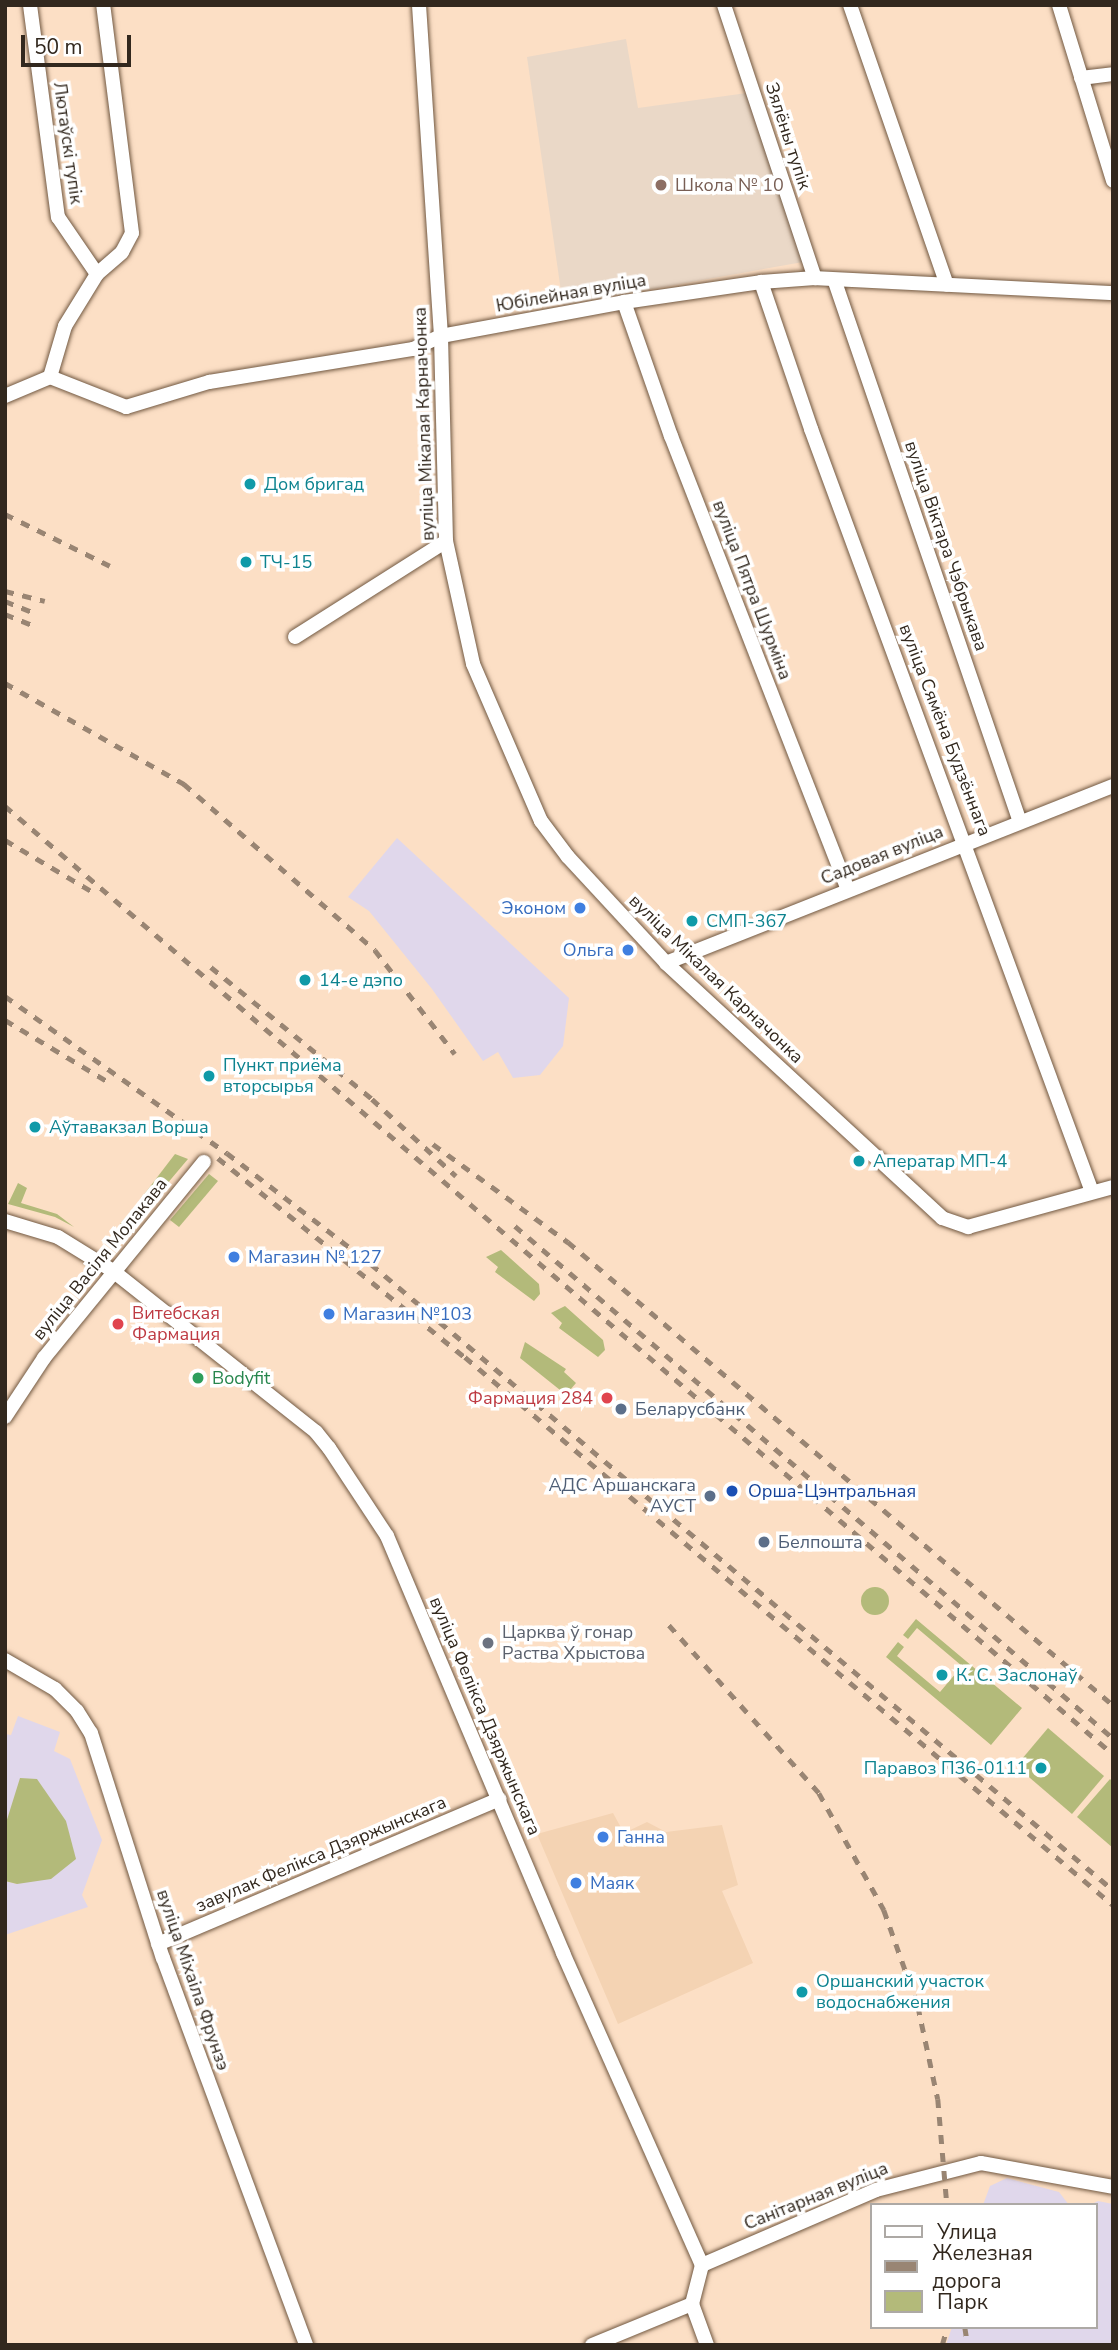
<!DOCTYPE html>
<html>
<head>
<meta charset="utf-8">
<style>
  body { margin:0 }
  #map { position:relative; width:1118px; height:2350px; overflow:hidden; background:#fcdfc5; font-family:"Nunito Sans",sans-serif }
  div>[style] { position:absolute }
  .built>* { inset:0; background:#f4d3b3 }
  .industrial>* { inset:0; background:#e0d7eb }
  .education>* { inset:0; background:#ead8c7 }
  .green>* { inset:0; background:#b3ba7a }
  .round { border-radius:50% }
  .roads { filter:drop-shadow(0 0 2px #715841) drop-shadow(0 0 2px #715841) }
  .minor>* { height:14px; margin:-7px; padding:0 7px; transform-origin:7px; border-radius:7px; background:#fff }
  .rail>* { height:4.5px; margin-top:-2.25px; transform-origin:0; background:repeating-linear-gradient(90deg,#998573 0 9px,transparent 0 18px) }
  .dots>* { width:19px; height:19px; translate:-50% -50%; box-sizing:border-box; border:4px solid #fff; border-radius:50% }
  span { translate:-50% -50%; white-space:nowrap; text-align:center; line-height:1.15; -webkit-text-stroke:7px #fff; paint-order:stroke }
  .street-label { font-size:18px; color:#32281e }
  .education-label { font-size:18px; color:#785e54 }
  .left { translate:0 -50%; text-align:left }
  .culture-label { font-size:18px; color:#0d838f }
  .right { translate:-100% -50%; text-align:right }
  .shop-label { font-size:18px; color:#366cbe }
  .health-label { font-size:18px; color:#be3a42 }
  .leisure-label { font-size:18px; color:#27864d }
  .service-label { font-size:18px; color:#4e5e75 }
  .transit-label { font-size:18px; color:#164399 }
  .worship-label { font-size:18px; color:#5b616d }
  .frame { position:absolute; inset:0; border:7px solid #32281e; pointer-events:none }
  .legend { position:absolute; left:870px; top:2203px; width:228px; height:126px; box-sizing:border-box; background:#fff; border:2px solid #ada9a5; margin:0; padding:9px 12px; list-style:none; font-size:21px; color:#32281e }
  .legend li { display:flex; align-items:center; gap:14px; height:35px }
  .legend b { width:35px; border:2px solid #ada9a5 }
  .scale { position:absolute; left:21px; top:35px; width:110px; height:32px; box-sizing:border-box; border:4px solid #32281e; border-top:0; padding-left:9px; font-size:21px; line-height:24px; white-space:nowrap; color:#32281e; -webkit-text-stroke:5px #fff; paint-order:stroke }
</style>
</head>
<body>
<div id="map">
  <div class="built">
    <i style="clip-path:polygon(613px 1813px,624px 1833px,647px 1822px,666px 1832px,722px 1825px,738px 1885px,722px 1891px,753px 1963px,618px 2024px,537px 1834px)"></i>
  </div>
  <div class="industrial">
    <i style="clip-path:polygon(397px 838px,569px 998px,563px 1046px,540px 1075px,513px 1078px,498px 1052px,483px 1061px,432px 989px,369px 911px,348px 897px)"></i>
    <i style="clip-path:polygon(18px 1716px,60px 1732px,54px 1751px,70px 1759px,102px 1840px,82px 1895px,88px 1907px,5px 1935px,5px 1881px,17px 1884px,14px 1803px,5px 1826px,5px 1734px,11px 1735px)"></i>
    <i style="clip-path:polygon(1007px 2178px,1059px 2192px,1069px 2205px,983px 2205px,990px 2186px)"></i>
    <i style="clip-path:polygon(1098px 2201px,1113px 2204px,1113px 2345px,946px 2345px,952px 2327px,1095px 2327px,1095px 2205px,1090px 2205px)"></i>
  </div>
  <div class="education">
    <i style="clip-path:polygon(626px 39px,638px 108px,747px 93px,803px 262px,563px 305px,527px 57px)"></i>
  </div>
  <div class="green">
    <i style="clip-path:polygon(175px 1154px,188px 1159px,150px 1204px,142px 1197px)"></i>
    <i style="clip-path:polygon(209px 1174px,218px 1181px,179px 1227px,170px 1220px)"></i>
    <i style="clip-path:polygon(18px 1183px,27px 1188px,21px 1203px,57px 1214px,74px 1227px,55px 1217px,8px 1204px)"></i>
    <i style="clip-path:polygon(138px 1203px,146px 1210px,129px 1231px,120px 1224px)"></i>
    <i style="clip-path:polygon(501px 1250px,539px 1284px,540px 1294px,534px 1301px,495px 1272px,498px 1267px,486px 1257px)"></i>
    <i style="clip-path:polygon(565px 1306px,603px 1340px,605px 1350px,598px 1357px,559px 1328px,562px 1323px,551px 1313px)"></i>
    <i style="clip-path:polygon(525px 1342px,566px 1369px,564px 1372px,576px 1383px,570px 1390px,560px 1390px,520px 1358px)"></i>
    <i class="round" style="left:861px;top:1587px;width:28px;height:28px"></i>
    <i style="clip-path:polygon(916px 1619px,1022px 1708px,991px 1745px,886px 1657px,898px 1642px,904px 1647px,897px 1656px,940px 1692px,962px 1666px,917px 1628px,908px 1639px,903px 1635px)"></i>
    <i style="clip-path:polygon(1048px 1728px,1104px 1776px,1072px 1814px,1016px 1766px)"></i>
    <i style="clip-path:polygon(20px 1778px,37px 1779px,66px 1821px,76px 1859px,51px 1879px,17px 1884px,5px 1881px,5px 1826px)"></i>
    <i style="clip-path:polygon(1110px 1779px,1113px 1782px,1113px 1848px,1077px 1817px)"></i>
  </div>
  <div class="roads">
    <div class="minor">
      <i style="left:30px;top:5px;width:214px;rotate:82.5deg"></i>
      <i style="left:58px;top:217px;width:69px;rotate:55.6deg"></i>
      <i style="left:419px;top:5px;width:332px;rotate:86.2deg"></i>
      <i style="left:441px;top:336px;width:205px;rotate:88.6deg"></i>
      <i style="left:446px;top:541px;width:126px;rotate:77.6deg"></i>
      <i style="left:473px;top:664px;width:171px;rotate:66.6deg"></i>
      <i style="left:541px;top:821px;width:45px;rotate:53.1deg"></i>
      <i style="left:568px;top:857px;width:144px;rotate:47.2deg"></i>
      <i style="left:666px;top:963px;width:376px;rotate:42.7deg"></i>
      <i style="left:942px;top:1218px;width:28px;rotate:19deg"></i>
      <i style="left:968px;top:1227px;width:150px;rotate:-15.4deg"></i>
      <i style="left:724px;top:5px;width:288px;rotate:71.6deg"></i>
      <i style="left:850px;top:5px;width:296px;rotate:70.9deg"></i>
      <i style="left:1059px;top:5px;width:184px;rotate:72.9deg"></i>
      <i style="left:1081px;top:78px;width:32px;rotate:-7deg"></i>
      <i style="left:761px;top:282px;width:155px;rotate:71.2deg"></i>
      <i style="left:811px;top:429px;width:813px;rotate:69.78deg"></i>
      <i style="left:835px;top:282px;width:571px;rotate:71.09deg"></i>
      <i style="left:624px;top:302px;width:142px;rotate:70.7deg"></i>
      <i style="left:671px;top:436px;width:487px;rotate:68.7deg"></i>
      <i style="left:50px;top:377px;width:82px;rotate:21.5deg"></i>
      <i style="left:126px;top:407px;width:87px;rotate:-16.8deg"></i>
      <i style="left:209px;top:382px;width:207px;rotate:-9.2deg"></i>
      <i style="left:413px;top:349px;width:31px;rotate:-25deg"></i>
      <i style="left:441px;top:336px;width:186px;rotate:-10.5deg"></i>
      <i style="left:624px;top:302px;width:138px;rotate:-8.3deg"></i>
      <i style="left:761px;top:282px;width:54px;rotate:-4.2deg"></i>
      <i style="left:815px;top:278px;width:298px;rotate:2.9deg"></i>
      <i style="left:5px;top:396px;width:49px;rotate:-22.9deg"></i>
      <i style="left:50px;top:377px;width:53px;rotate:-73.6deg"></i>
      <i style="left:65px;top:326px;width:61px;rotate:-58.4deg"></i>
      <i style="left:97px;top:274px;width:33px;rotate:-41deg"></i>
      <i style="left:122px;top:252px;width:21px;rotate:-62deg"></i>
      <i style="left:132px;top:233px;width:230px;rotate:-97.2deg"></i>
      <i style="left:295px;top:637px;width:179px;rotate:-32.4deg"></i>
      <i style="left:666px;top:963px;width:481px;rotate:-21.6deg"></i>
      <i style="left:5px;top:1221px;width:55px;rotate:16.8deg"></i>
      <i style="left:58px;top:1237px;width:65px;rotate:31.7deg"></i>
      <i style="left:113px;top:1271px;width:259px;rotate:38.4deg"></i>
      <i style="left:316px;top:1432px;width:21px;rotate:51deg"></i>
      <i style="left:329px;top:1448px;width:105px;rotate:56.6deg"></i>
      <i style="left:387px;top:1536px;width:453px;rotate:67.1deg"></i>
      <i style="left:563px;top:1953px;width:342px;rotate:66deg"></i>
      <i style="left:5px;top:1417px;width:71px;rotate:-56.5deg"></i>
      <i style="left:44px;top:1358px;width:253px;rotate:-50.8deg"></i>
      <i style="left:5px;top:1660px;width:58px;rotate:30.1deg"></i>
      <i style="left:55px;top:1689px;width:31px;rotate:45deg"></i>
      <i style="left:77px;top:1711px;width:26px;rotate:58deg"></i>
      <i style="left:91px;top:1733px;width:236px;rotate:72.3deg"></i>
      <i style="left:163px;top:1958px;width:413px;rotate:69.7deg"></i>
      <i style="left:158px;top:1944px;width:371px;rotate:-23deg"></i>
      <i style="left:702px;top:2265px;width:189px;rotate:-23.3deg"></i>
      <i style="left:876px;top:2190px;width:108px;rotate:-14.4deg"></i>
      <i style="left:981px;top:2163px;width:134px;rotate:10.3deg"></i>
      <i style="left:702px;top:2265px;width:40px;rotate:104.4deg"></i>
      <i style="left:692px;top:2304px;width:44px;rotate:69.9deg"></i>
      <i style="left:592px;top:2345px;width:108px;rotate:-22.3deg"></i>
    </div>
  </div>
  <div class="rail">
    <i style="left:5px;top:514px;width:117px;rotate:26.3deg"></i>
    <i style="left:5px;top:591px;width:41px;rotate:14deg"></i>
    <i style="left:5px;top:601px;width:35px;rotate:22deg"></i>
    <i style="left:5px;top:614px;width:29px;rotate:22deg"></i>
    <i style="left:5px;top:683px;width:206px;rotate:29.4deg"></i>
    <i style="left:184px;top:784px;width:253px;rotate:41deg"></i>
    <i style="left:375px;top:950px;width:131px;rotate:52.4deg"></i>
    <i style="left:5px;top:806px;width:1458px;rotate:40.55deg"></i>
    <i style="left:5px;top:840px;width:102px;rotate:30.6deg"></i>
    <i style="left:211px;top:967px;width:208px;rotate:39.3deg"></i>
    <i style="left:372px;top:1099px;width:114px;rotate:42.5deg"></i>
    <i style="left:5px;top:996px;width:272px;rotate:35.3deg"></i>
    <i style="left:227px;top:1153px;width:182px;rotate:37.6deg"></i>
    <i style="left:371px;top:1264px;width:971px;rotate:40.15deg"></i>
    <i style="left:5px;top:1020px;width:119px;rotate:30.9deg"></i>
    <i style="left:433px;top:1144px;width:167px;rotate:36deg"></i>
    <i style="left:568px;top:1242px;width:715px;rotate:40.35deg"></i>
    <i style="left:218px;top:1158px;width:317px;rotate:38.9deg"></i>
    <i style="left:465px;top:1357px;width:849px;rotate:40.22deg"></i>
    <i style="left:515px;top:1226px;width:787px;rotate:40.57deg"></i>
    <i style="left:669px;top:1625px;width:225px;rotate:48.2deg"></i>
    <i style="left:819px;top:1793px;width:134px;rotate:60.9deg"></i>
    <i style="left:884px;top:1910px;width:102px;rotate:70.5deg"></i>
    <i style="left:918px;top:2006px;width:95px;rotate:77.9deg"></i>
    <i style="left:938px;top:2099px;width:106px;rotate:85.1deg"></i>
    <i style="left:965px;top:2327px;width:18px;rotate:81deg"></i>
    <i style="left:942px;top:2345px;width:19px;rotate:-74deg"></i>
  </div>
  <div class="dots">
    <i style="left:661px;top:185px;background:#8d6e63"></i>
    <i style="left:250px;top:484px;background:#0f9aa8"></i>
    <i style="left:246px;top:562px;background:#0f9aa8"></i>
    <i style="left:580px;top:908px;background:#3f7fe0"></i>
    <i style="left:692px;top:921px;background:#0f9aa8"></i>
    <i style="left:628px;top:950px;background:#3f7fe0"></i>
    <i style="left:305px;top:980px;background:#0f9aa8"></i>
    <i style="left:209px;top:1076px;background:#0f9aa8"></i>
    <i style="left:35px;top:1127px;background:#0f9aa8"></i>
    <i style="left:859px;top:1161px;background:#0f9aa8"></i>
    <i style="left:234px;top:1257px;background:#3f7fe0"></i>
    <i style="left:329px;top:1314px;background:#3f7fe0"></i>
    <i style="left:118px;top:1324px;background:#e0444e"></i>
    <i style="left:198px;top:1378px;background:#2e9e5b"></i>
    <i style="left:607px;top:1398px;background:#e0444e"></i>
    <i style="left:621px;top:1409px;background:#5c6f8a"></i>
    <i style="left:732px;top:1491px;background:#1a4fb4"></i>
    <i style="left:710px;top:1496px;background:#5c6f8a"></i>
    <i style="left:764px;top:1542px;background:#5c6f8a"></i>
    <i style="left:488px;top:1643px;background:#6b7280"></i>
    <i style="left:942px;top:1675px;background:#0f9aa8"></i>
    <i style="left:1041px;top:1768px;background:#0f9aa8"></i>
    <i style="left:603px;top:1837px;background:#3f7fe0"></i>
    <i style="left:576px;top:1883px;background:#3f7fe0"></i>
    <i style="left:802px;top:1992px;background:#0f9aa8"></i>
  </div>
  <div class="street-label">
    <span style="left:788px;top:136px;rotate:72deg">Зялёны тупік</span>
    <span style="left:68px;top:143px;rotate:82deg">Лютаўскі тупік</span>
    <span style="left:571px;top:293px;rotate:-10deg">Юбілейная вуліца</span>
    <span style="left:424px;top:424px;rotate:-92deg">вуліца Мікалая Карначонка</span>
    <span style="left:946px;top:546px;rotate:71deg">вуліца Віктара Чэбрыкава</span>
    <span style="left:752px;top:590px;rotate:69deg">вуліца Пятра Шурміна</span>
    <span style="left:945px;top:730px;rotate:69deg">вуліца Сямёна Будзённага</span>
    <span style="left:882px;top:855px;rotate:-22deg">Садовая вуліца</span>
    <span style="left:716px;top:979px;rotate:44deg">вуліца Мікалая Карначонка</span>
    <span style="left:100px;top:1259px;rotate:-51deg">вуліца Васіля Молакава</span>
    <span style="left:485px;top:1716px;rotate:67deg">вуліца Фелікса Дзяржынскага</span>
    <span style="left:321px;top:1854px;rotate:-23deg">завулак Фелікса Дзяржынскага</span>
    <span style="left:193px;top:1980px;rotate:71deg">вуліца Міхаіла Фрунзэ</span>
    <span style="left:816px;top:2196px;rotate:-22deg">Санітарная вуліца</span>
  </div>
  <div class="education-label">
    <span class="left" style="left:675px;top:185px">Школа № 10</span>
  </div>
  <div class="culture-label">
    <span class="left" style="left:264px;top:484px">Дом бригад</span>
    <span class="left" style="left:260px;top:562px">ТЧ-15</span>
    <span class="left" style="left:706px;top:921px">СМП-367</span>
    <span class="left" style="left:319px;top:980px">14-е дэпо</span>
    <span class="left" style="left:223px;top:1076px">Пункт приёма<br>вторсырья</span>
    <span class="left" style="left:49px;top:1127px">Аўтавакзал Ворша</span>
    <span class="left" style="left:873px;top:1161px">Аператар МП-4</span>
    <span class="left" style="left:956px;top:1675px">К. С. Заслонаў</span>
    <span class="right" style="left:1027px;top:1768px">Паравоз П36-0111</span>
    <span class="left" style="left:816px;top:1992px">Оршанский участок<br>водоснабжения</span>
  </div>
  <div class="shop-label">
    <span class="right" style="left:566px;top:908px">Эконом</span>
    <span class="right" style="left:614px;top:950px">Ольга</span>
    <span class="left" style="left:248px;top:1257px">Магазин № 127</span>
    <span class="left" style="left:343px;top:1314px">Магазин №103</span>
    <span class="left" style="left:617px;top:1837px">Ганна</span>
    <span class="left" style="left:590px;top:1883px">Маяк</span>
  </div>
  <div class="health-label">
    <span class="left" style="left:132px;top:1324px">Витебская<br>Фармация</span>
    <span class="right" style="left:593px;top:1398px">Фармация 284</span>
  </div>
  <div class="leisure-label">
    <span class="left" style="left:212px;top:1378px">Bodyfit</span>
  </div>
  <div class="service-label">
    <span class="left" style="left:635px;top:1409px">Беларусбанк</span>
    <span class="right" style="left:696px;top:1496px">АДС Аршанскага<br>АУСТ</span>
    <span class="left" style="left:778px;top:1542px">Белпошта</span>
  </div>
  <div class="transit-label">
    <span class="left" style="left:748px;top:1491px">Орша-Цэнтральная</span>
  </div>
  <div class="worship-label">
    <span class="left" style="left:502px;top:1643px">Царква ў гонар<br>Раства Хрыстова</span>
  </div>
  <div class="frame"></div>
  <ul class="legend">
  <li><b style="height:9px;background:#fff"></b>Улица</li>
  <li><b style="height:9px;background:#998573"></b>Железная дорога</li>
  <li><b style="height:19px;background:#b3ba7a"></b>Парк</li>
  </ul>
  <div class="scale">50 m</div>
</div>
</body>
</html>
